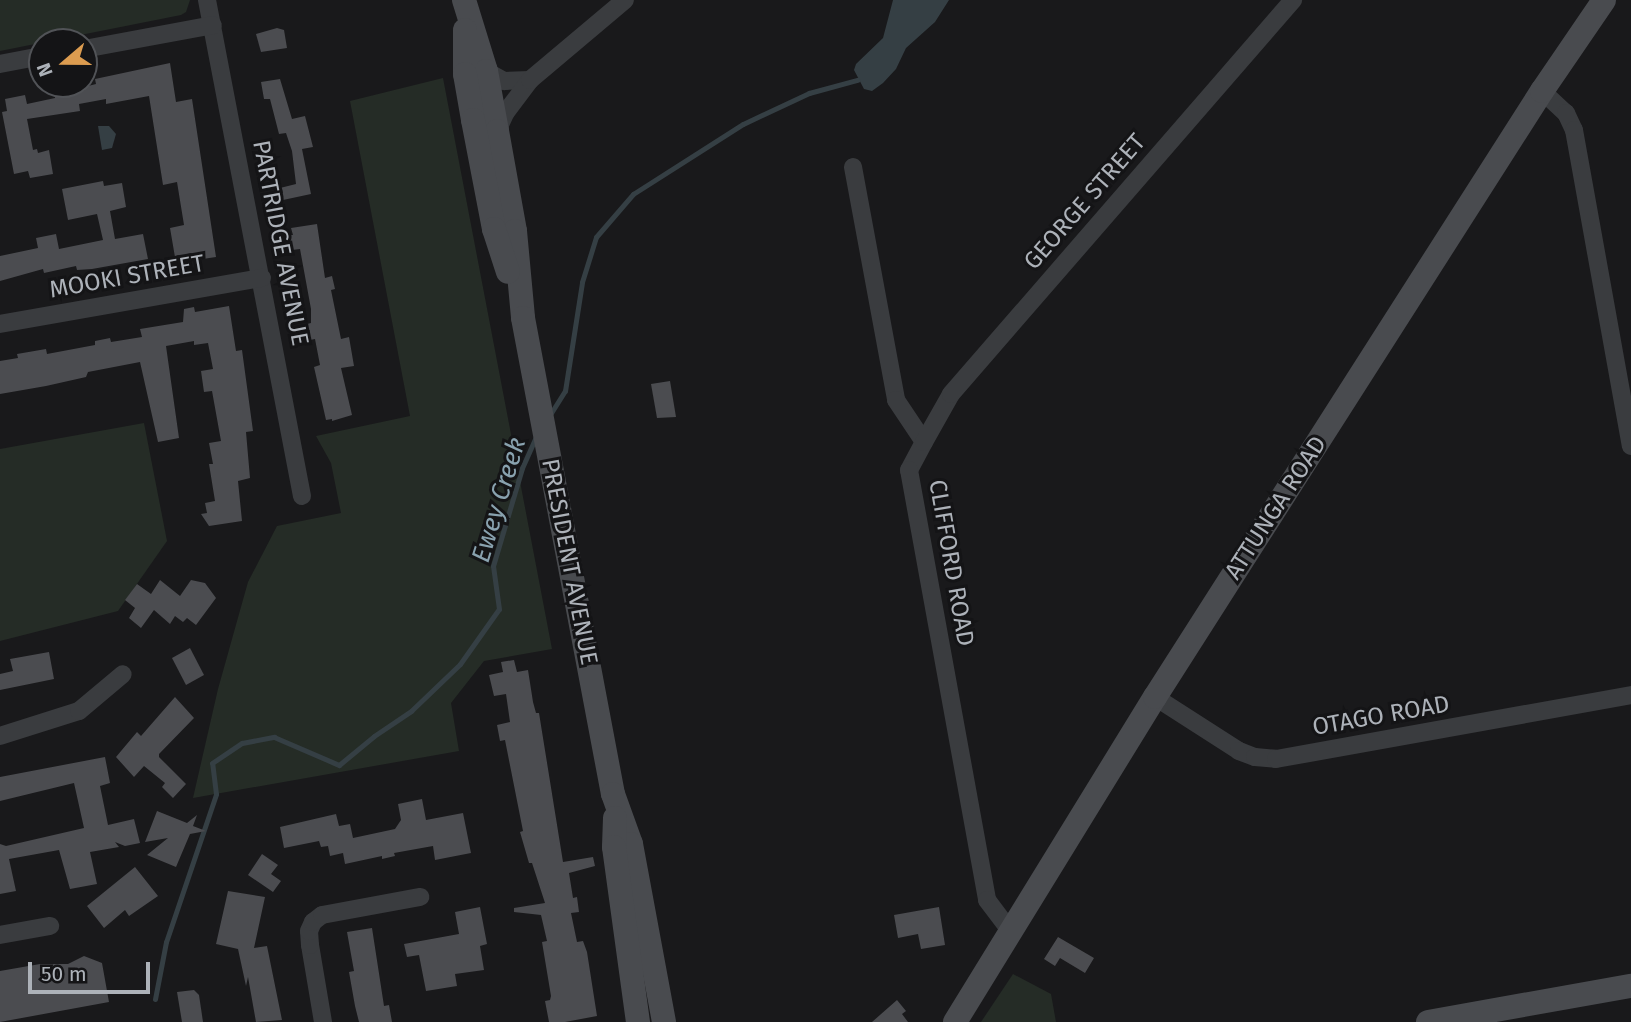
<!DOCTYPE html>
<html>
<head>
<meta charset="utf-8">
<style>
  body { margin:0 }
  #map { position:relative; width:1631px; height:1022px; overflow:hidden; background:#19191b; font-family:"Fira Sans",sans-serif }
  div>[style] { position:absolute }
  .green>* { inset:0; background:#252c26 }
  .water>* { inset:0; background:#353f44 }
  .stream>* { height:5px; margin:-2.5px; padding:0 2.5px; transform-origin:2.5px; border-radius:2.5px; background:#353f44 }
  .building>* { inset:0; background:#4b4c50 }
  .street>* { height:18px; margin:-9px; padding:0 9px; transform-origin:9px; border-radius:9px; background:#3a3c3f }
  .secondary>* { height:24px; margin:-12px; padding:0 12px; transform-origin:12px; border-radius:12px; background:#494b4f }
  span { translate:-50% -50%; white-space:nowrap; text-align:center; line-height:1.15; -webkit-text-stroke:6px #141416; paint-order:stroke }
  .street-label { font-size:24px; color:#adb2b9 }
  .water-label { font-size:26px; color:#89a2af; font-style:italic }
  .north { position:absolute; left:28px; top:28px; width:70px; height:70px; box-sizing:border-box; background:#141416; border:2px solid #515357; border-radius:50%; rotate:250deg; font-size:19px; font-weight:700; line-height:28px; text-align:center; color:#adb2b9 }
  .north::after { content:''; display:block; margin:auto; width:24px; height:32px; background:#dc9c50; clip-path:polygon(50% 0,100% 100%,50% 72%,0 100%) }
  .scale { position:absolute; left:28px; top:962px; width:122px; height:32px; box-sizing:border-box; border:4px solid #adb2b9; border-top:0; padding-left:9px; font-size:21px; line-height:24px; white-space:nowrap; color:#adb2b9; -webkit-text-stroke:5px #141416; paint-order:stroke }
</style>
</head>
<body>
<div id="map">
  <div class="green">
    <i style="clip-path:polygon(0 0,190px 0,186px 12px,181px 15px,0 51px)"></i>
    <i style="clip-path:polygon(443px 78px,552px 649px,484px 661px,451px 703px,459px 751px,193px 798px,218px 689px,248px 582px,277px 526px,341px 513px,331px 463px,316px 436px,410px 416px,350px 101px)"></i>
    <i style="clip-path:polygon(144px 423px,167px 541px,118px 611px,0 641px,0 449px)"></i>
    <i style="clip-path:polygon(1013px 974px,1051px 994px,1056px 1022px,981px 1022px)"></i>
  </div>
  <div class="water">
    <i style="clip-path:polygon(893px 0,949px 0,935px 22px,906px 48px,896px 69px,883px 83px,872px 91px,864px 89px,854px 70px,856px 64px,883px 38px)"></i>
    <i style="clip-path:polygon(98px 126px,109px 126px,116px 134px,112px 148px,102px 150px)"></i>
  </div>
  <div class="stream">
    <i style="left:551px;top:413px;width:26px;rotate:-58deg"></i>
    <i style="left:565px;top:391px;width:110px;rotate:-81.1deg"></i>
    <i style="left:582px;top:282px;width:47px;rotate:-72.7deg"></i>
    <i style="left:596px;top:237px;width:57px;rotate:-49.3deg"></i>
    <i style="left:633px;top:194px;width:130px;rotate:-32.5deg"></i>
    <i style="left:743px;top:124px;width:73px;rotate:-25.2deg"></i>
    <i style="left:809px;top:93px;width:50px;rotate:-15.2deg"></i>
    <i style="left:155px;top:999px;width:58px;rotate:-79.1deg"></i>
    <i style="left:166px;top:942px;width:156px;rotate:-71.3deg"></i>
    <i style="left:216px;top:794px;width:31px;rotate:-97deg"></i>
    <i style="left:212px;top:763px;width:36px;rotate:-34deg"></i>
    <i style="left:242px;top:743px;width:33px;rotate:-11deg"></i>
    <i style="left:274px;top:737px;width:71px;rotate:23.3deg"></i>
    <i style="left:339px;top:765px;width:45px;rotate:-39.6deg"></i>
    <i style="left:374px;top:736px;width:45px;rotate:-34deg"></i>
    <i style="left:411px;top:711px;width:68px;rotate:-43.8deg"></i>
    <i style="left:460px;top:664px;width:67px;rotate:-54.7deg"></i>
    <i style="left:499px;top:609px;width:43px;rotate:-97.9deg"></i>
    <i style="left:493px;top:566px;width:102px;rotate:-73.5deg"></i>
    <i style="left:522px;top:468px;width:34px;rotate:-66deg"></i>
  </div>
  <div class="building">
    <i style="clip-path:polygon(277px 28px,284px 30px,287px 48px,261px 52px,256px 34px)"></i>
    <i style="clip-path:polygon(170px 63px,176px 102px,192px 99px,216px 257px,176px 263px,170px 228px,184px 225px,177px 182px,163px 185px,149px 96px,106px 104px,106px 99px,79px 104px,80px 111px,27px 119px,33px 150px,37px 149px,38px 153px,49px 150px,53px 174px,30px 178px,28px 171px,14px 174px,2px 112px,7px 111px,5px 99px,25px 95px,27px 104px,55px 98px,55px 95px,85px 90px,84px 87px,96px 84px,95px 79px)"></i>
    <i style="clip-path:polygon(280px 79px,292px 119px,305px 116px,313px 147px,302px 149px,311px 194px,283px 200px,280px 188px,296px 184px,292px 151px,286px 133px,279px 134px,270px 99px,264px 99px,261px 82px)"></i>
    <i style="clip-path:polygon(103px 181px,104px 186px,122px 183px,126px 207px,110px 211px,115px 239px,143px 234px,148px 259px,92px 269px,77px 270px,76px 266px,44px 273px,43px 269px,0 281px,0 256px,38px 248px,36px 238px,56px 234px,59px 249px,103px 240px,97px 214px,68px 220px,62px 189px)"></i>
    <i style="clip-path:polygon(317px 224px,325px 278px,332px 276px,335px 289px,331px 290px,341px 339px,349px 337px,354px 366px,341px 368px,352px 415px,332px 421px,332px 419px,326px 420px,314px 367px,320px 365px,315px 339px,310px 340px,307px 324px,311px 323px,311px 309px,300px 249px,292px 250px,289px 235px,293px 235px,291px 228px)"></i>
    <i style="clip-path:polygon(229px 306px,236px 351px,242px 350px,253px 431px,246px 432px,250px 478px,238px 481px,242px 521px,209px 526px,201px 514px,207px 513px,205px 503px,215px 501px,209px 464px,213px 464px,209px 443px,221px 441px,212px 391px,204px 392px,201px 371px,213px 369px,208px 343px,194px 345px,194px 341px,166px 346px,179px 438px,158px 442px,140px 362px,88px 372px,86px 377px,46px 386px,0 394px,0 361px,18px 358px,17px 354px,46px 349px,47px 354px,95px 345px,95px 341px,110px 338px,111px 342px,142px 337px,140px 329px,183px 322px,184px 309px,194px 307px,195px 312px)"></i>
    <i style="clip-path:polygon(670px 381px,676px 417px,657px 418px,651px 384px)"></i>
    <i style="clip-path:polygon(160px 580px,180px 596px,191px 580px,205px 583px,216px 598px,196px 625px,187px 618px,183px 622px,175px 616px,170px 624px,154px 610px,141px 628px,129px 618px,135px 608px,125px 600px,137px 584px,151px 594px)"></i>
    <i style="clip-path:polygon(190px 648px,204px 675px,186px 685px,172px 658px)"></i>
    <i style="clip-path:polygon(49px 652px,54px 679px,0 690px,0 674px,13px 671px,10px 659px)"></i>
    <i style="clip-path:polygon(514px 660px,517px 672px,528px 670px,533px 702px,536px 713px,539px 713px,563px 862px,593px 857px,595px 866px,569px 873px,573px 898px,577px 897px,579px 912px,571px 913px,577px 942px,583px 941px,587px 952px,597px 1016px,565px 1022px,549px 1022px,545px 1001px,550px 1000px,551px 996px,542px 942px,547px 941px,541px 915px,514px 912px,514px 908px,545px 903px,532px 863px,529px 863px,520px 832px,523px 831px,505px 740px,500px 741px,497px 725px,510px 722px,506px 694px,494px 696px,489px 675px,503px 672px,501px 662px)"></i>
    <i style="clip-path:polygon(175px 697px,194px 718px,159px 754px,159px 757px,186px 784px,173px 798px,162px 787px,165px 783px,144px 766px,134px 777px,116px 757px,137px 732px,141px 736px)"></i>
    <i style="clip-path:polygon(105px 757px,110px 783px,100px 786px,108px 825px,134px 819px,140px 843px,125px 846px,115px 842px,119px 847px,90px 852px,97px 884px,70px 889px,59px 850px,9px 859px,16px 891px,0 894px,0 844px,6px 846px,84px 828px,74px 783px,0 801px,0 777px)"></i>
    <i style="clip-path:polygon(422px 799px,426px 820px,463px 813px,471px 853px,435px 860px,433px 846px,394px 853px,395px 856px,382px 859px,382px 856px,345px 864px,343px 853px,330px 856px,328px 846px,321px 847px,319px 841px,284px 848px,280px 827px,336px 814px,339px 826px,350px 824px,353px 838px,395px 829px,401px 820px,398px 804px)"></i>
    <i style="clip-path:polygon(157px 811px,187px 823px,197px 815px,193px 826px,206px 831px,190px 834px,176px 867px,147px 855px,168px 838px,145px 842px)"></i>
    <i style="clip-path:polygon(262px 854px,278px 865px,271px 874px,281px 881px,273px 892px,248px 875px)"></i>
    <i style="clip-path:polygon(135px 867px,158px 896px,129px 916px,125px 910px,104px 928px,87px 906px)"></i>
    <i style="clip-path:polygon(228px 891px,265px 897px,254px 948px,267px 946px,282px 1020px,256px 1022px,248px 977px,246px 986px,238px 949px,216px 944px)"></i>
    <i style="clip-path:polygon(480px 907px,487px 944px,480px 946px,484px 970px,455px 974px,457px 986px,426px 991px,419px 955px,407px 957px,404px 944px,459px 934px,455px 912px)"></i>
    <i style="clip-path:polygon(939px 907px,945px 945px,921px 949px,918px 934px,898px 938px,894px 915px)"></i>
    <i style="clip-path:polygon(372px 928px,384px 1006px,389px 1005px,392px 1022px,359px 1022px,355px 1006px,349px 972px,354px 971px,347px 932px)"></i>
    <i style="clip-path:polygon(1058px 937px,1094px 958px,1085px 973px,1060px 958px,1055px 966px,1044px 959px)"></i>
    <i style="clip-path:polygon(84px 956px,102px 963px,109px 1002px,0 1022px,0 971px,40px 964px,68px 964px)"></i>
    <i style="clip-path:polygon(194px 990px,199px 995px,203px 1022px,182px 1022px,177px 992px)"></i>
    <i style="clip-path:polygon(897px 1000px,906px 1011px,902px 1014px,908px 1022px,872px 1022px)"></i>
  </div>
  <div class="street">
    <i style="left:207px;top:0;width:505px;rotate:79.16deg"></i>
    <i style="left:84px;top:49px;width:131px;rotate:-10.5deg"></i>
    <i style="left:0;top:64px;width:43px;rotate:-10.8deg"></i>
    <i style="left:486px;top:71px;width:21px;rotate:29deg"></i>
    <i style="left:504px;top:81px;width:26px;rotate:-2deg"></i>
    <i style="left:1542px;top:91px;width:33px;rotate:43deg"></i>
    <i style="left:1566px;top:113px;width:19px;rotate:65deg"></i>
    <i style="left:1574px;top:130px;width:321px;rotate:79.8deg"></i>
    <i style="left:497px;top:131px;width:21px;rotate:-65deg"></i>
    <i style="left:506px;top:112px;width:40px;rotate:-53deg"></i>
    <i style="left:530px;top:80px;width:124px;rotate:-40.1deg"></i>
    <i style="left:853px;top:167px;width:237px;rotate:79.5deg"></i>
    <i style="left:896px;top:400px;width:50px;rotate:56.3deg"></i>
    <i style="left:924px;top:442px;width:32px;rotate:118deg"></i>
    <i style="left:909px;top:470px;width:437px;rotate:79.7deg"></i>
    <i style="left:987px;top:900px;width:40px;rotate:53deg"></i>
    <i style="left:0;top:324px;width:266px;rotate:-10deg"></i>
    <i style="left:924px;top:442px;width:55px;rotate:-60.6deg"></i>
    <i style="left:951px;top:394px;width:522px;rotate:-49.04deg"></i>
    <i style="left:1155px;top:697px;width:100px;rotate:32.7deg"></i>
    <i style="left:1239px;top:751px;width:17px;rotate:21deg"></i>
    <i style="left:1255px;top:757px;width:21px;rotate:5deg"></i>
    <i style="left:1276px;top:759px;width:361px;rotate:-10.2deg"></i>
    <i style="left:0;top:736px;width:83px;rotate:-17.6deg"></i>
    <i style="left:79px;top:711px;width:57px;rotate:-40.1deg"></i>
    <i style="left:0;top:935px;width:51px;rotate:-10.2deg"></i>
    <i style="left:323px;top:1022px;width:78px;rotate:-99.6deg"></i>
    <i style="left:310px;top:945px;width:14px;rotate:-94deg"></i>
    <i style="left:309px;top:931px;width:10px;rotate:-66deg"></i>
    <i style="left:313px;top:922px;width:11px;rotate:-38deg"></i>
    <i style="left:322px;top:915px;width:100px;rotate:-10.4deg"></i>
  </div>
  <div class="secondary">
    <i style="left:464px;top:0;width:74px;rotate:72.8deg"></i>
    <i style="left:486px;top:71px;width:61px;rotate:79.6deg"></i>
    <i style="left:497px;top:131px;width:102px;rotate:79.8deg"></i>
    <i style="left:515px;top:231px;width:87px;rotate:84.7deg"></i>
    <i style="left:523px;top:318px;width:484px;rotate:79.3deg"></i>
    <i style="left:613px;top:794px;width:53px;rotate:70.2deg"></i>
    <i style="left:631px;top:844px;width:181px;rotate:79.5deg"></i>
    <i style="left:465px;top:30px;width:44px;rotate:90deg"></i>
    <i style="left:465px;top:74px;width:47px;rotate:80.1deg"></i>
    <i style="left:473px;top:120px;width:111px;rotate:79.1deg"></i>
    <i style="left:494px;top:229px;width:45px;rotate:72deg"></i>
    <i style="left:615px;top:818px;width:29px;rotate:92deg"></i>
    <i style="left:614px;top:847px;width:177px;rotate:82.2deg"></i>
    <i style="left:955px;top:1022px;width:382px;rotate:-58.4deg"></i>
    <i style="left:1155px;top:697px;width:719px;rotate:-57.44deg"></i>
    <i style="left:1542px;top:91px;width:110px;rotate:-55.7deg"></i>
    <i style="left:1428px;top:1022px;width:206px;rotate:-10.1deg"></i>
  </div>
  <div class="street-label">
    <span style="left:1085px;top:202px;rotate:-49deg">GEORGE STREET</span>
    <span style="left:280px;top:243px;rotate:79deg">PARTRIDGE AVENUE</span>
    <span style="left:127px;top:277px;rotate:-10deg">MOOKI STREET</span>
    <span style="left:1276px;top:508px;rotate:-57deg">ATTUNGA ROAD</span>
    <span style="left:569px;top:562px;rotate:79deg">PRESIDENT AVENUE</span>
    <span style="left:951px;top:563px;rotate:80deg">CLIFFORD ROAD</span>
    <span style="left:1381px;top:716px;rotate:-10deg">OTAGO ROAD</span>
  </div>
  <div class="water-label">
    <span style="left:499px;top:500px;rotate:-73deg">Ewey Creek</span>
  </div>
  <div class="north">N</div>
  <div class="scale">50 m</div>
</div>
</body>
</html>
